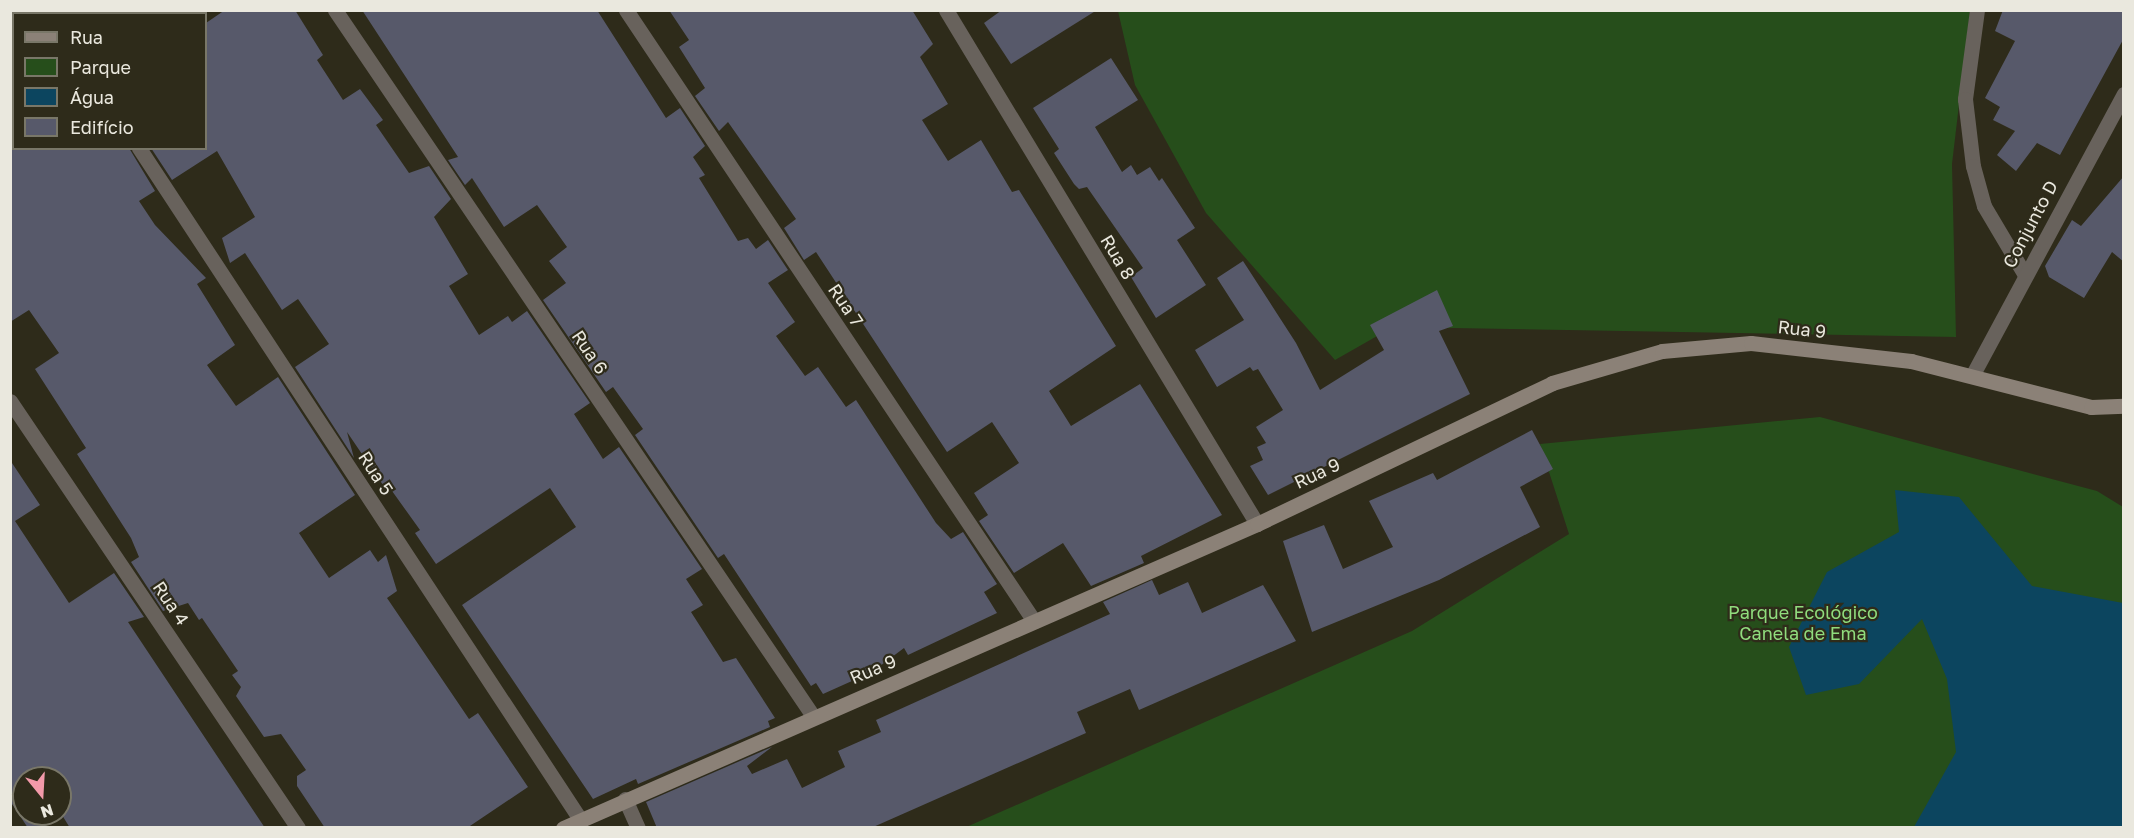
<!DOCTYPE html>
<html>
<head>
<meta charset="utf-8">
<style>
  body { margin:0 }
  #map { position:relative; width:2134px; height:838px; overflow:hidden; background:#2e2b1a; font-family:"Golos Text",sans-serif }
  div>[style] { position:absolute }
  .green>* { inset:0; background:#264e1b }
  .water>* { inset:0; background:#0c455f }
  .building>* { inset:0; background:#57596a }
  .street>* { height:15px; margin:-7.5px; padding:0 7.5px; transform-origin:7.5px; border-radius:7.5px; background:#68625c }
  .secondary>* { height:15px; margin:-7.5px; padding:0 7.5px; transform-origin:7.5px; border-radius:7.5px; background:#8b8177 }
  span { translate:-50% -50%; white-space:nowrap; text-align:center; line-height:1.15; -webkit-text-stroke:4.5px #2e2b1a; paint-order:stroke }
  .street-label { font-size:18px; color:#eae8de }
  .park-label { font-size:18px; color:#90dc7d }
  .frame { position:absolute; inset:0; border:12px solid #eae8de; pointer-events:none }
  .legend { position:absolute; left:12px; top:12px; width:195px; height:138px; box-sizing:border-box; background:#2e2b1a; border:2px solid #797768; margin:0; padding:8px 10px; list-style:none; font-size:18px; color:#eae8de }
  .legend li { display:flex; align-items:center; gap:12px; height:30px }
  .legend b { width:30px; border:2px solid #797768 }
  .north { position:absolute; left:12px; top:766px; width:60px; height:60px; box-sizing:border-box; background:#2e2b1a; border:2px solid #797768; border-radius:50%; rotate:162deg; font-size:16px; font-weight:700; line-height:24px; text-align:center; color:#eae8de }
  .north::after { content:''; display:block; margin:auto; width:21px; height:27px; background:#f39aaa; clip-path:polygon(50% 0,100% 100%,50% 72%,0 100%) }
</style>
</head>
<body>
<div id="map">
  <div class="green">
    <i style="clip-path:polygon(1118px 11px,1970px 11px,1952px 164px,1956px 337px,1393px 327px,1335px 360px,1206px 213px,1135px 85px)"></i>
    <i style="clip-path:polygon(1820px 417px,2097px 491px,2123px 507px,2123px 827px,964px 828px,1412px 631px,1569px 534px,1540px 444px)"></i>
  </div>
  <div class="water">
    <i style="clip-path:polygon(1895px 490px,1959px 497px,2032px 586px,2123px 603px,2123px 827px,1914px 827px,1956px 752px,1947px 679px,1922px 619px,1859px 684px,1806px 695px,1789px 647px,1827px 572px,1899px 532px)"></i>
  </div>
  <div class="building">
    <i style="clip-path:polygon(225px 10px,295px 10px,323px 55px,317px 60px,343px 100px,360px 89px,383px 120px,376px 125px,409px 173px,429px 166px,451px 199px,434px 217px,468px 274px,449px 286px,479px 335px,508px 316px,512px 322px,527px 311px,590px 403px,574px 414px,603px 459px,619px 447px,702px 569px,686px 579px,703px 605px,691px 612px,723px 662px,736px 658px,775px 718px,768px 721px,770px 727px,638px 784px,636px 779px,593px 799px,462px 605px,576px 527px,550px 488px,436px 564px,415px 533px,420px 530px,387px 484px,383px 485px,347px 432px,354px 458px,295px 367px,329px 344px,298px 299px,282px 310px,245px 253px,230px 263px,222px 238px,255px 217px,217px 151px,172px 180px,151px 148px,206px 148px,206px 23px)"></i>
    <i style="clip-path:polygon(362px 10px,597px 10px,666px 118px,680px 108px,705px 146px,693px 157px,705px 175px,699px 178px,738px 241px,748px 238px,756px 249px,768px 240px,788px 270px,768px 283px,795px 322px,776px 336px,805px 376px,818px 367px,846px 407px,856px 400px,936px 523px,951px 539px,963px 532px,997px 584px,984px 592px,997px 613px,908px 655px,904px 648px,872px 672px,823px 694px,816px 683px,811px 686px,724px 554px,718px 558px,635px 435px,643px 429px,613px 387px,606px 392px,543px 300px,566px 283px,549px 261px,567px 247px,537px 205px,504px 227px,472px 178px,465px 185px,448px 160px,458px 157px)"></i>
    <i style="clip-path:polygon(669px 10px,912px 10px,933px 44px,920px 57px,948px 104px,922px 120px,948px 161px,981px 140px,1012px 192px,1019px 190px,1116px 346px,1049px 391px,1071px 426px,1140px 384px,1222px 515px,1141px 556px,1144px 563px,1091px 586px,1063px 543px,1014px 573px,979px 521px,988px 515px,974px 493px,1019px 463px,992px 422px,947px 452px,816px 252px,804px 260px,784px 228px,796px 219px,728px 122px,719px 131px,695px 96px,705px 88px,679px 47px,689px 40px)"></i>
    <i style="clip-path:polygon(1002px 10px,1097px 10px,1011px 64px,984px 23px)"></i>
    <i style="clip-path:polygon(2003px 10px,2124px 10px,2124px 38px,2060px 155px,2037px 143px,2016px 171px,1997px 155px,2015px 131px,1993px 120px,2000px 107px,1985px 98px,2015px 41px,1995px 31px)"></i>
    <i style="clip-path:polygon(1111px 58px,1138px 100px,1095px 127px,1122px 172px,1131px 165px,1137px 175px,1150px 167px,1159px 181px,1162px 178px,1195px 228px,1177px 240px,1206px 285px,1156px 318px,1131px 277px,1143px 268px,1087px 187px,1079px 189px,1074px 184px,1054px 153px,1059px 149px,1033px 108px)"></i>
    <i style="clip-path:polygon(10px 148px,129px 148px,155px 191px,139px 201px,155px 225px,206px 278px,197px 284px,235px 345px,207px 365px,236px 406px,278px 377px,355px 495px,299px 533px,329px 578px,370px 550px,378px 562px,386px 555px,397px 591px,387px 598px,469px 719px,478px 713px,528px 787px,467px 828px,325px 828px,297px 786px,297px 776px,306px 770px,281px 734px,264px 737px,236px 696px,241px 687px,232px 675px,238px 671px,202px 618px,199px 620px,188px 603px,163px 611px,131px 562px,139px 557px,131px 538px,77px 454px,86px 448px,35px 369px,59px 353px,29px 310px,10px 322px)"></i>
    <i style="clip-path:polygon(2124px 176px,2124px 262px,2112px 252px,2084px 298px,2049px 277px,2045px 266px,2072px 220px,2081px 226px)"></i>
    <i style="clip-path:polygon(1243px 261px,1296px 343px,1320px 390px,1384px 350px,1370px 325px,1437px 290px,1453px 326px,1439px 331px,1470px 394px,1268px 495px,1250px 466px,1263px 460px,1257px 447px,1266px 443px,1256px 427px,1283px 410px,1258px 369px,1253px 371px,1250px 367px,1217px 387px,1195px 350px,1244px 320px,1217px 278px)"></i>
    <i style="clip-path:polygon(1532px 430px,1553px 469px,1520px 487px,1540px 527px,1439px 580px,1312px 632px,1283px 541px,1324px 525px,1343px 569px,1393px 547px,1369px 501px,1433px 473px,1437px 480px)"></i>
    <i style="clip-path:polygon(evenodd,10px 460px,40px 505px,15px 521px,69px 603px,114px 573px,144px 617px,128px 622px,265px 828px,70px 828px,62px 815px,42px 828px,28px 828px,10px 801px,10px 460px,24px 778px,60px 778px,60px 814px,24px 814px,24px 778px)"></i>
    <i style="clip-path:polygon(1152px 580px,1159px 595px,1188px 582px,1202px 613px,1263px 585px,1296px 641px,1139px 710px,1130px 689px,1077px 712px,1086px 733px,871px 828px,657px 828px,646px 802px,772px 747px,747px 766px,752px 774px,787px 759px,802px 788px,845px 767px,838px 751px,881px 732px,876px 720px,1110px 614px,1103px 602px)"></i>
  </div>
  <div class="street">
    <i style="left:48px;top:10px;width:4px;rotate:63deg"></i>
    <i style="left:335px;top:10px;width:853px;rotate:55.9deg"></i>
    <i style="left:626px;top:10px;width:735px;rotate:56.27deg"></i>
    <i style="left:946px;top:10px;width:601px;rotate:58.82deg"></i>
    <i style="left:1977px;top:10px;width:90px;rotate:97.7deg"></i>
    <i style="left:1965px;top:99px;width:67px;rotate:83.2deg"></i>
    <i style="left:1973px;top:166px;width:41px;rotate:74.6deg"></i>
    <i style="left:1984px;top:206px;width:80px;rotate:59.3deg"></i>
    <i style="left:139px;top:148px;width:803px;rotate:56.69deg"></i>
    <i style="left:1973px;top:374px;width:318px;rotate:-61.7deg"></i>
    <i style="left:10px;top:401px;width:515px;rotate:56deg"></i>
    <i style="left:625px;top:799px;width:32px;rotate:66deg"></i>
  </div>
  <div class="secondary">
    <i style="left:563px;top:828px;width:758px;rotate:-23.66deg"></i>
    <i style="left:1257px;top:524px;width:327px;rotate:-25.5deg"></i>
    <i style="left:1552px;top:383px;width:115px;rotate:-16.2deg"></i>
    <i style="left:1662px;top:351px;width:89px;rotate:-5.1deg"></i>
    <i style="left:1751px;top:343px;width:161px;rotate:6.4deg"></i>
    <i style="left:1911px;top:361px;width:186px;rotate:14.3deg"></i>
    <i style="left:2091px;top:407px;width:33px;rotate:-2deg"></i>
  </div>
  <div class="street-label">
    <span style="left:2030px;top:224px;rotate:-62deg">Conjunto D</span>
    <span style="left:1118px;top:257px;rotate:59deg">Rua 8</span>
    <span style="left:846px;top:305px;rotate:56deg">Rua 7</span>
    <span style="left:1802px;top:329px;rotate:6deg">Rua 9</span>
    <span style="left:590px;top:352px;rotate:56deg">Rua 6</span>
    <span style="left:376px;top:473px;rotate:57deg">Rua 5</span>
    <span style="left:1317px;top:473px;rotate:-25deg">Rua 9</span>
    <span style="left:171px;top:603px;rotate:56deg">Rua 4</span>
    <span style="left:873px;top:669px;rotate:-23deg">Rua 9</span>
  </div>
  <div class="park-label">
    <span style="left:1803px;top:623px">Parque Ecológico<br>Canela de Ema</span>
  </div>
  <div class="frame"></div>
  <ul class="legend">
  <li><b style="height:8px;background:#8b8177"></b>Rua</li>
  <li><b style="height:16px;background:#264e1b"></b>Parque</li>
  <li><b style="height:16px;background:#0c455f"></b>Água</li>
  <li><b style="height:16px;background:#57596a"></b>Edifício</li>
  </ul>
  <div class="north">N</div>
</div>
</body>
</html>
